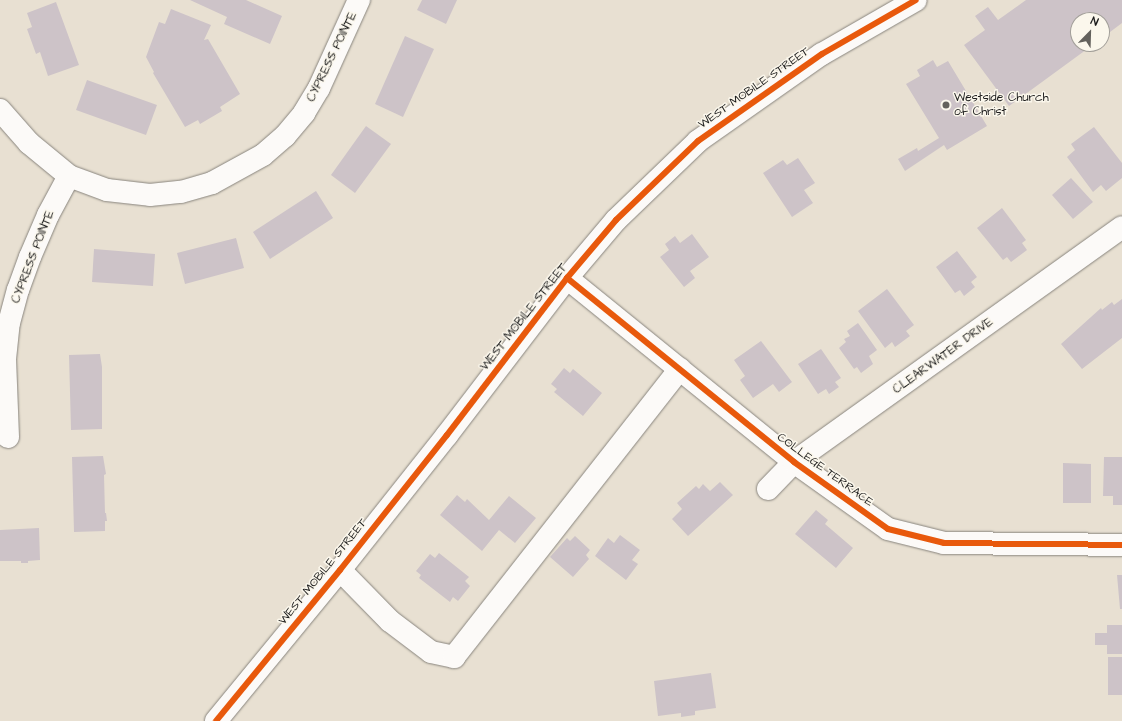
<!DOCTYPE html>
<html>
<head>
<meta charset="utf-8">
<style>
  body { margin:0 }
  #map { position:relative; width:1122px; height:721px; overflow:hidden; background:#e8e0d2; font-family:"Architects Daughter",sans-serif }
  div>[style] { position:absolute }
  .building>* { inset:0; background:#cdc3c8 }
  .roads { filter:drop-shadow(0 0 1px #88847d) drop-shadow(0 0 1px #88847d) }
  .minor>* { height:22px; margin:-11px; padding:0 11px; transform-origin:11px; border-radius:11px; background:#fcfaf8 }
  .cycleway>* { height:6px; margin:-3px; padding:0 3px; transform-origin:3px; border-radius:3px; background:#e8590c }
  .dots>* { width:11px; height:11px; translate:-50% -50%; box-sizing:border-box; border:2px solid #fbf7ec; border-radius:50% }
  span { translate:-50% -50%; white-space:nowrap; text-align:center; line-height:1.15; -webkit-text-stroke:3px #fbf7ec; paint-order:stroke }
  .street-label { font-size:12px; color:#1c1c1c }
  .poi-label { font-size:12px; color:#1c1c1c }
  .left { translate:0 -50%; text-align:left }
  .north { position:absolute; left:1070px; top:12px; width:40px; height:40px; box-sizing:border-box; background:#fbf7ec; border:1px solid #a29f99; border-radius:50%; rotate:23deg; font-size:11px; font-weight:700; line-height:16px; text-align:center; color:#1c1c1c }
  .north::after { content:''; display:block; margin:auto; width:14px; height:18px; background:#63615c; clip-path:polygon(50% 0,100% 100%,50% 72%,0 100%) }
</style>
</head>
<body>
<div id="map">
  <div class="building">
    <i style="clip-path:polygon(190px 0,246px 0,282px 16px,270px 44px,224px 24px,227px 17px)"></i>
    <i style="clip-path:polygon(422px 0,457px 0,446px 24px,417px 10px)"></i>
    <i style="clip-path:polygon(1026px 0,1122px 0,1122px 23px,1102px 38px,1102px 20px,1078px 20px,1078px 44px,1094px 44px,1009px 106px,964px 45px,985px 30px,975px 16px,988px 7px,998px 20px)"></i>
    <i style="clip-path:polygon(56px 2px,79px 65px,48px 76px,40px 52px,36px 54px,27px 29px,32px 27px,27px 13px)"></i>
    <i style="clip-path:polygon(171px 9px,211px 25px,204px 40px,208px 39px,240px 94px,220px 107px,222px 111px,200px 124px,198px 120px,185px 127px,153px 73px,154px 72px,146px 57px,159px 22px,165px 24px)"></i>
    <i style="clip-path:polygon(405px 36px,434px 49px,403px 117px,375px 104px)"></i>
    <i style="clip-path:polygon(933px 60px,937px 67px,948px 61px,987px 126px,947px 150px,944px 145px,905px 171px,898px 159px,917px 148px,918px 151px,939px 138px,906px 84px,920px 76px,917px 70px)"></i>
    <i style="clip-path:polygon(87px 80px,157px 105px,146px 135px,76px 110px)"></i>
    <i style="clip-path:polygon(366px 126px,391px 144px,355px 193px,331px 175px)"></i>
    <i style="clip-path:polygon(1094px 127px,1122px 163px,1122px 178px,1106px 191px,1101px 185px,1093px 192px,1067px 157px,1075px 150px,1071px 144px)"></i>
    <i style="clip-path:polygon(798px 158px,815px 183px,804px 190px,813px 203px,792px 217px,763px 173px,783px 160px,787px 165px)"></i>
    <i style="clip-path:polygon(1071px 178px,1093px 202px,1073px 219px,1052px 195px)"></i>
    <i style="clip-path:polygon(316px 191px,333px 218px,270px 259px,253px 232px)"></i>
    <i style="clip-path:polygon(1002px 208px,1026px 240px,1022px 243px,1027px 250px,1011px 262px,1007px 257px,1003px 260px,977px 228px)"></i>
    <i style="clip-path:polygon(692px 234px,709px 257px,690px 271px,695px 278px,684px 287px,660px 257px,669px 250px,665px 244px,675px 236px,680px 243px)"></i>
    <i style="clip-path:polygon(236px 238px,244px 268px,185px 284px,177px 253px)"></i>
    <i style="clip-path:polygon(94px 249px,155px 254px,153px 286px,92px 282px)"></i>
    <i style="clip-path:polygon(957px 251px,977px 277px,971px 282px,975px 287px,964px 296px,960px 290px,955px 293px,936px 267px)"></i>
    <i style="clip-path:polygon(887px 289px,914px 325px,906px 331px,910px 336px,895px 347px,892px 342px,885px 348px,858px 311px)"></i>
    <i style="clip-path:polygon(1122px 299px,1122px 338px,1082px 369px,1061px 344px,1101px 308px,1102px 310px,1112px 302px,1114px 305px)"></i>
    <i style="clip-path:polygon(858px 323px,877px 350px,869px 356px,873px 364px,861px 373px,857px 367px,854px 369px,839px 348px,846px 342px,844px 339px,850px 336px,847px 331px)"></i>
    <i style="clip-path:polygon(761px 341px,792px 382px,779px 392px,773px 384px,753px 398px,740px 380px,745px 376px,734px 360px)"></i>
    <i style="clip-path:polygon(821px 349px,841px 378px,835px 382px,839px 387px,829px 394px,826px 389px,818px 394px,798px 364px)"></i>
    <i style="clip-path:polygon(100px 354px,102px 367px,102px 429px,71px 430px,69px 355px)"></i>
    <i style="clip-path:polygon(564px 368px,570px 373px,573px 369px,602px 393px,583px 416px,554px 392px,557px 389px,551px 384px)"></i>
    <i style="clip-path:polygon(103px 456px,106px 474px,104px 475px,105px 513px,106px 513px,107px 521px,105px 521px,105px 531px,74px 532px,72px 457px)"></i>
    <i style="clip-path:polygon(1104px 457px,1122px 457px,1122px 505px,1113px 505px,1113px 496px,1103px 496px)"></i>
    <i style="clip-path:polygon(1063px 463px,1091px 464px,1091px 503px,1063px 503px)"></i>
    <i style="clip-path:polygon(720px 482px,733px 495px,688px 536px,672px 519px,682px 509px,677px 503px,696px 486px,699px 489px,703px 484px,710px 491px)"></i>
    <i style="clip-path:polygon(457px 495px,465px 502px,467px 499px,489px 520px,509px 496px,536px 518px,515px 543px,499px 530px,482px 551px,440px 515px)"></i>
    <i style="clip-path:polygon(816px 510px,828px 520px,825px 524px,853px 548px,836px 568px,795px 534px)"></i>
    <i style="clip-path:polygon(39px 528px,40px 560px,28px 561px,28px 563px,21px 563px,21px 561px,0 561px,0 530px)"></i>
    <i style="clip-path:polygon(620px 535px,640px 550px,632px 560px,638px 564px,626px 580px,595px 556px,608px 538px,614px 543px)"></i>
    <i style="clip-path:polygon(575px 536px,590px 550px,586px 555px,589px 559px,573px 577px,550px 557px,567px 538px,570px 541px)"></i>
    <i style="clip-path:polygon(439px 553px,469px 577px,465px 581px,470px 586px,458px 601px,453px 597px,450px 602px,419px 578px,421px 575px,416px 571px,430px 554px,435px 558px)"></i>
    <i style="clip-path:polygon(1117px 575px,1122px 575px,1122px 609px,1120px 609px)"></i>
    <i style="clip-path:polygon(1107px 625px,1122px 625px,1122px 654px,1107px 654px,1107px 645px,1095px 645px,1095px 633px,1107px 633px)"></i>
    <i style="clip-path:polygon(1108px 657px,1122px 657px,1122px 695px,1108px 695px)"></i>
    <i style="clip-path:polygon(711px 673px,716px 708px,695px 711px,695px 715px,681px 717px,681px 713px,658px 716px,654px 681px)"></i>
  </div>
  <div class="roads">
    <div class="minor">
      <i style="left:0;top:110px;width:44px;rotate:48.7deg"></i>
      <i style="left:29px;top:143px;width:52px;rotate:39.5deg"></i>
      <i style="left:69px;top:176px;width:40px;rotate:20.2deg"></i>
      <i style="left:107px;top:190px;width:43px;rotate:6.6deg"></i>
      <i style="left:150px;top:195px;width:31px;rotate:-6deg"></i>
      <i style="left:181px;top:192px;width:32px;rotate:-16deg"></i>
      <i style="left:212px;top:183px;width:58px;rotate:-28.8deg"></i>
      <i style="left:263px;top:155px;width:29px;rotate:-41deg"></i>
      <i style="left:285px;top:136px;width:30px;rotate:-50deg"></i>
      <i style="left:304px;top:113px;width:29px;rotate:-59deg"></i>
      <i style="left:319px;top:88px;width:97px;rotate:-65.6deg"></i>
      <i style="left:567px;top:278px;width:292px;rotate:39deg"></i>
      <i style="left:794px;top:462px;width:115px;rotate:35.5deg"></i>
      <i style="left:888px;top:529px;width:58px;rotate:14deg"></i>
      <i style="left:944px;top:543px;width:178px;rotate:0.6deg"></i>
      <i style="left:8px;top:437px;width:78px;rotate:-92.2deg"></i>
      <i style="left:5px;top:359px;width:36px;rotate:-84deg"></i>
      <i style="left:9px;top:323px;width:34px;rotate:-75deg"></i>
      <i style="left:18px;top:290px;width:35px;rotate:-70deg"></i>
      <i style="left:30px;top:257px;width:46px;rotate:-66.8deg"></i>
      <i style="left:48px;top:215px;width:44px;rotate:-61.7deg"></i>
      <i style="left:768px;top:489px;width:37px;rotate:-46deg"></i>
      <i style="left:794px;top:462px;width:403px;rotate:-35.6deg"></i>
      <i style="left:340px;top:570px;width:71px;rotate:45.6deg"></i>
      <i style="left:390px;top:621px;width:51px;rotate:37.1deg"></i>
      <i style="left:431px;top:652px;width:24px;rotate:12deg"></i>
      <i style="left:454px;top:657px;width:366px;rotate:-51.9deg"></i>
      <i style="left:216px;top:721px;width:195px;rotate:-50.6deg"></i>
      <i style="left:340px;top:570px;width:172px;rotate:-51.6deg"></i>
      <i style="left:447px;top:435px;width:198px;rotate:-52.6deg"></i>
      <i style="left:567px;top:278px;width:76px;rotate:-49.8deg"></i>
      <i style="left:616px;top:220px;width:114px;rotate:-43.9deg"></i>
      <i style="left:698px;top:141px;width:151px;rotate:-35.1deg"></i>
      <i style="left:822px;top:54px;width:108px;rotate:-29.9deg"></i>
    </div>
  </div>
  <div class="cycleway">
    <i style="left:567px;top:278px;width:292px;rotate:39deg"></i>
    <i style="left:794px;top:462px;width:115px;rotate:35.5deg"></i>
    <i style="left:888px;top:529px;width:58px;rotate:14deg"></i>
    <i style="left:944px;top:543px;width:178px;rotate:0.6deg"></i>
    <i style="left:216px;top:721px;width:195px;rotate:-50.6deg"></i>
    <i style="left:340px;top:570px;width:172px;rotate:-51.6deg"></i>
    <i style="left:447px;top:435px;width:198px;rotate:-52.6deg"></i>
    <i style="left:567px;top:278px;width:76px;rotate:-49.8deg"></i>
    <i style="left:616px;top:220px;width:114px;rotate:-43.9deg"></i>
    <i style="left:698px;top:141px;width:151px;rotate:-35.1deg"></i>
    <i style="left:822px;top:54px;width:108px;rotate:-29.9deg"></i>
  </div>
  <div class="dots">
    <i style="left:946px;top:105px;background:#63615c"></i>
  </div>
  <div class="street-label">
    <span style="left:332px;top:57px;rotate:-64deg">CYPRESS POINTE</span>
    <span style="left:754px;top:88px;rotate:-35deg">WEST MOBILE STREET</span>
    <span style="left:33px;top:257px;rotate:-69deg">CYPRESS POINTE</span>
    <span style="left:524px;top:317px;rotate:-52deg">WEST MOBILE STREET</span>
    <span style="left:943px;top:356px;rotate:-36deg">CLEARWATER DRIVE</span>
    <span style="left:825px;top:470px;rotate:36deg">COLLEGE TERRACE</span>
    <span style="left:323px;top:572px;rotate:-51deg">WEST MOBILE STREET</span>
  </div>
  <div class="poi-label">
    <span class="left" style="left:954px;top:105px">Westside Church<br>of Christ</span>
  </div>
  <div class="north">N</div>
</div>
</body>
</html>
